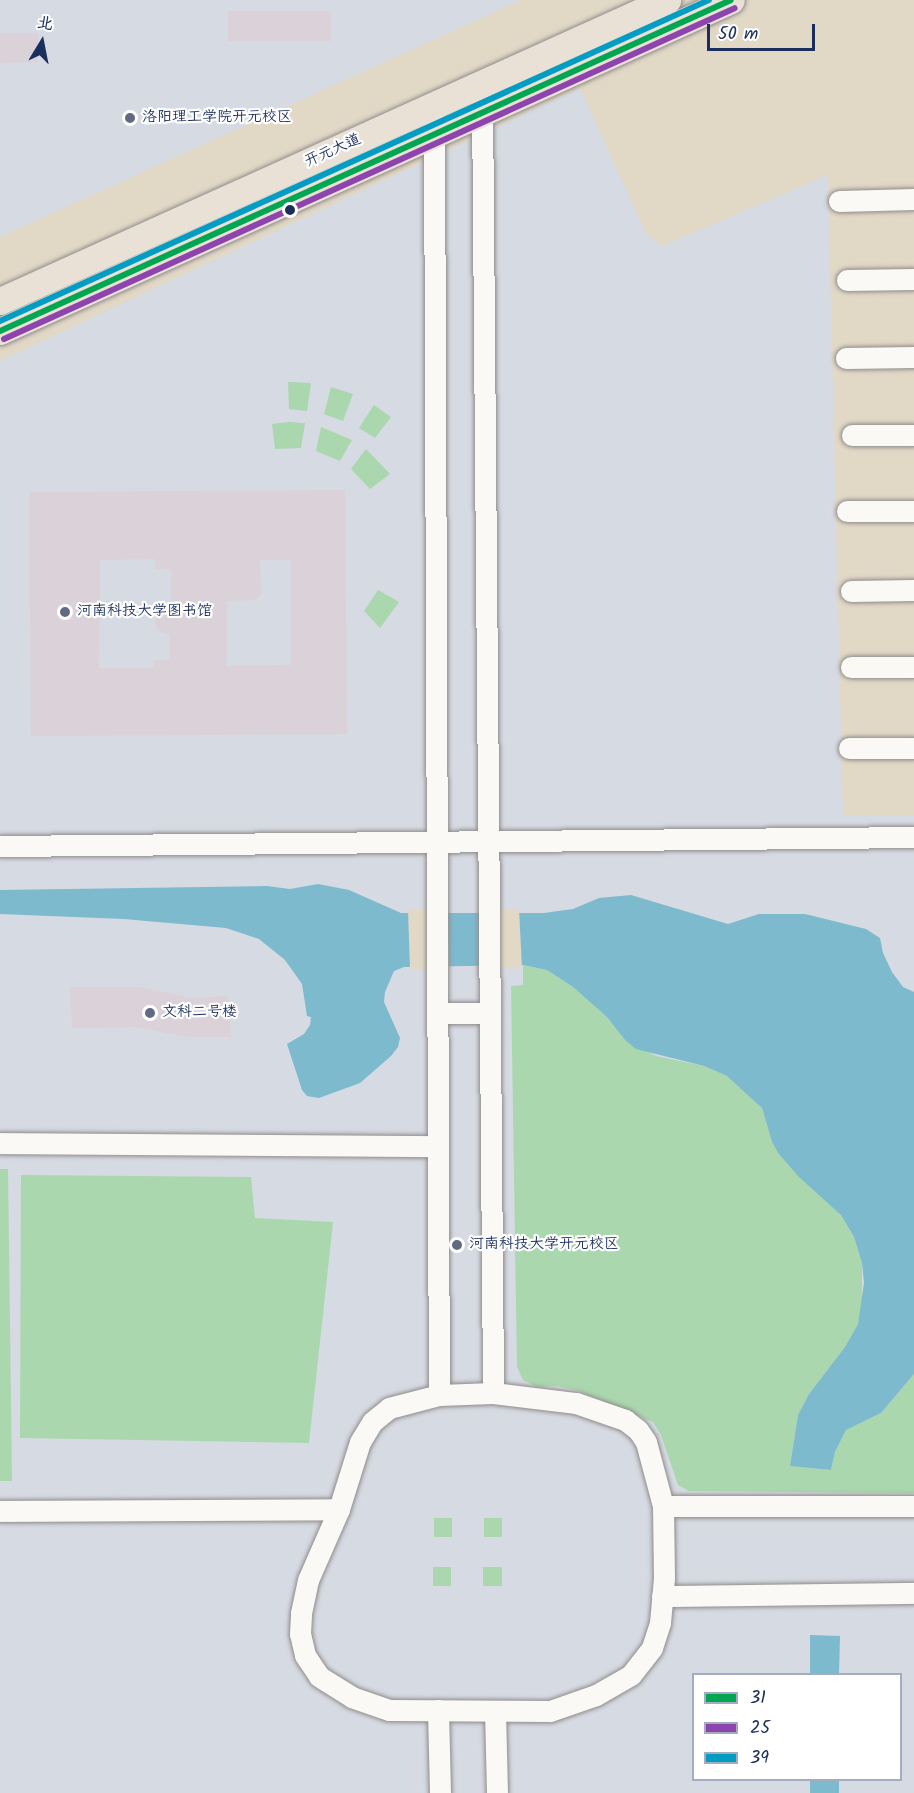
<!DOCTYPE html>
<html>
<head>
<meta charset="utf-8">
<style>
  body { margin:0 }
  #map { position:relative; width:914px; height:1793px; overflow:hidden; background:#e2d8c6; font-family:Kalam,"LXGW WenKai TC",sans-serif }
  div>[style] { position:absolute }
  .built>* { inset:0; background:#d6dae2 }
  .green>* { inset:0; background:#aad7ae }
  .water>* { inset:0; background:#7dbacd }
  .pier>* { inset:0; background:#e2d8c6 }
  .building>* { inset:0; background:#dad2d8 }
  .roads { filter:drop-shadow(0 0 2px #8f8d8c) drop-shadow(0 0 2px #8f8d8c) }
  .minor>* { height:21px; margin:-10.5px; padding:0 10.5px; transform-origin:10.5px; border-radius:10.5px; background:#fbf9f6 }
  .major>* { height:27px; margin:-13.5px; padding:0 13.5px; transform-origin:13.5px; border-radius:13.5px; background:#eae1d6 }
  .bus-1>* { height:6px; margin:-3px; padding:0 3px; transform-origin:3px; border-radius:3px; background:#00a651 }
  .bus-2>* { height:6px; margin:-3px; padding:0 3px; transform-origin:3px; border-radius:3px; background:#8e44ad }
  .bus-3>* { height:6px; margin:-3px; padding:0 3px; transform-origin:3px; border-radius:3px; background:#039dc3 }
  .dots>* { width:16px; height:16px; translate:-50% -50%; box-sizing:border-box; border:3px solid #fff; border-radius:50% }
  span { translate:-50% -50%; white-space:nowrap; text-align:center; line-height:1.15; -webkit-text-stroke:4.5px #fff; paint-order:stroke }
  .poi-label { font-size:15px; color:#1b2f5e }
  .left { translate:0 -50%; text-align:left }
  .street-label { font-size:15px; color:#1b2f5e }
  .legend { position:absolute; left:692px; top:1673px; width:210px; height:108px; box-sizing:border-box; background:#fff; border:2px solid #a4acbf; margin:0; padding:8px 10px; list-style:none; font-size:18px; color:#1b2f5e }
  .legend li { display:flex; align-items:center; gap:12px; height:30px }
  .legend b { width:30px; border:2px solid #a4acbf }
  .north { position:absolute; left:12px; top:12px; width:60px; height:60px; -webkit-text-stroke:4px #fff; paint-order:stroke; rotate:10deg; font-size:16px; font-weight:700; line-height:24px; text-align:center; color:#1b2f5e }
  .north::after { content:''; display:block; margin:auto; width:21px; height:27px; background:#1b2f5e; clip-path:polygon(50% 0,100% 100%,50% 72%,0 100%) }
  .scale { position:absolute; left:707px; top:24px; width:108px; height:27px; box-sizing:border-box; border:3px solid #1b2f5e; border-top:0; padding-left:8px; font-size:18px; line-height:21px; white-space:nowrap; color:#1b2f5e; -webkit-text-stroke:4px #fff; paint-order:stroke }
</style>
</head>
<body>
<div id="map">
  <div class="built">
    <i style="clip-path:polygon(0 0,521px 0,0 237px)"></i>
    <i style="clip-path:polygon(evenodd,580px 88px,646px 233px,662px 246px,828px 175px,843px 816px,914px 815px,914px 1793px,0 1793px,0 361px,580px 88px,694px 1674px,900px 1674px,900px 1780px,694px 1780px,694px 1674px)"></i>
  </div>
  <div class="green">
    <i style="clip-path:polygon(288px 382px,311px 383px,307px 411px,289px 409px)"></i>
    <i style="clip-path:polygon(331px 387px,353px 394px,343px 421px,324px 414px)"></i>
    <i style="clip-path:polygon(374px 405px,391px 417px,375px 438px,359px 428px)"></i>
    <i style="clip-path:polygon(289px 422px,305px 423px,301px 448px,275px 449px,272px 424px)"></i>
    <i style="clip-path:polygon(321px 427px,352px 440px,340px 461px,316px 451px)"></i>
    <i style="clip-path:polygon(366px 449px,390px 474px,370px 489px,351px 469px)"></i>
    <i style="clip-path:polygon(378px 590px,399px 602px,380px 628px,364px 611px)"></i>
    <i style="clip-path:polygon(523px 965px,547px 970px,573px 987px,607px 1017px,625px 1040px,656px 1056px,704px 1066px,727px 1076px,746px 1091px,762px 1108px,772px 1142px,841px 1215px,854px 1237px,862px 1263px,862px 1302px,858px 1324px,845px 1347px,809px 1394px,798px 1415px,790px 1466px,831px 1470px,835px 1452px,846px 1430px,881px 1413px,914px 1374px,914px 1493px,689px 1491px,678px 1485px,661px 1435px,653px 1422px,579px 1391px,558px 1386px,537px 1387px,523px 1380px,517px 1367px,511px 986px,523px 985px)"></i>
    <i style="clip-path:polygon(0 1169px,8px 1169px,12px 1481px,0 1481px)"></i>
    <i style="clip-path:polygon(21px 1175px,251px 1177px,255px 1218px,333px 1222px,309px 1443px,20px 1438px)"></i>
    <i style="clip-path:polygon(434px 1518px,452px 1518px,452px 1537px,434px 1537px)"></i>
    <i style="clip-path:polygon(484px 1518px,502px 1518px,502px 1537px,484px 1537px)"></i>
    <i style="clip-path:polygon(433px 1567px,451px 1567px,451px 1586px,433px 1586px)"></i>
    <i style="clip-path:polygon(483px 1567px,502px 1567px,502px 1586px,483px 1586px)"></i>
  </div>
  <div class="water">
    <i style="clip-path:polygon(318px 884px,349px 890px,401px 913px,544px 913px,573px 909px,599px 898px,631px 895px,728px 924px,759px 914px,805px 914px,866px 929px,880px 938px,883px 953px,892px 972px,903px 987px,914px 992px,914px 1374px,881px 1413px,846px 1430px,835px 1452px,831px 1470px,790px 1466px,798px 1415px,809px 1394px,845px 1347px,858px 1324px,864px 1283px,862px 1263px,854px 1237px,841px 1215px,799px 1177px,779px 1154px,772px 1142px,762px 1108px,727px 1076px,704px 1066px,636px 1049px,625px 1040px,607px 1017px,573px 987px,547px 970px,523px 965px,404px 967px,394px 971px,385px 992px,384px 1002px,400px 1038px,398px 1047px,391px 1056px,360px 1083px,319px 1098px,307px 1096px,302px 1090px,287px 1044px,304px 1034px,310px 1025px,311px 1017px,307px 1016px,302px 984px,285px 960px,259px 939px,226px 928px,124px 919px,0 914px,0 890px,267px 886px,290px 889px)"></i>
    <i style="clip-path:polygon(810px 1635px,840px 1636px,839px 1674px,810px 1674px)"></i>
    <i style="clip-path:polygon(810px 1780px,839px 1780px,839px 1793px,810px 1793px)"></i>
  </div>
  <div class="pier">
    <i style="clip-path:polygon(480px 909px,519px 909px,522px 968px,481px 968px)"></i>
    <i style="clip-path:polygon(408px 910px,448px 910px,449px 969px,410px 970px)"></i>
  </div>
  <div class="building">
    <i style="clip-path:polygon(228px 11px,331px 11px,331px 41px,228px 41px)"></i>
    <i style="clip-path:polygon(0 33px,38px 33px,38px 62px,0 63px)"></i>
    <i style="clip-path:polygon(evenodd,345px 490px,347px 734px,31px 736px,29px 492px,345px 490px,155px 559px,156px 569px,171px 569px,171px 610px,161px 613px,155px 622px,158px 631px,170px 634px,169px 660px,154px 660px,154px 668px,99px 668px,100px 560px,155px 559px,345px 490px,260px 560px,291px 560px,291px 665px,226px 666px,227px 601px,255px 600px,261px 595px,260px 560px)"></i>
    <i style="clip-path:polygon(70px 987px,140px 987px,193px 998px,228px 996px,231px 1037px,189px 1037px,135px 1027px,72px 1028px)"></i>
  </div>
  <div class="roads">
    <div class="minor">
      <i style="left:482px;top:99px;width:1294px;rotate:89.51deg"></i>
      <i style="left:434px;top:121px;width:1274px;rotate:89.78deg"></i>
      <i style="left:839px;top:201px;width:75px;rotate:-1.5deg"></i>
      <i style="left:847px;top:280px;width:67px;rotate:-0.9deg"></i>
      <i style="left:846px;top:358px;width:68px;rotate:-0.8deg"></i>
      <i style="left:852px;top:435px;width:62px"></i>
      <i style="left:847px;top:511px;width:67px"></i>
      <i style="left:851px;top:591px;width:63px;rotate:-0.9deg"></i>
      <i style="left:851px;top:667px;width:63px"></i>
      <i style="left:849px;top:748px;width:65px"></i>
      <i style="left:0;top:846px;width:914px;rotate:-0.56deg"></i>
      <i style="left:438px;top:1013px;width:52px"></i>
      <i style="left:0;top:1143px;width:438px;rotate:0.4deg"></i>
      <i style="left:493px;top:1393px;width:84px;rotate:6.9deg"></i>
      <i style="left:576px;top:1403px;width:52px;rotate:19.1deg"></i>
      <i style="left:625px;top:1420px;width:16px;rotate:38deg"></i>
      <i style="left:638px;top:1430px;width:14px;rotate:56deg"></i>
      <i style="left:646px;top:1442px;width:66px;rotate:75.1deg"></i>
      <i style="left:663px;top:1506px;width:72px;rotate:89.2deg"></i>
      <i style="left:664px;top:1578px;width:45px;rotate:95.1deg"></i>
      <i style="left:660px;top:1623px;width:26px;rotate:108deg"></i>
      <i style="left:652px;top:1648px;width:34px;rotate:128deg"></i>
      <i style="left:631px;top:1675px;width:40px;rotate:150.3deg"></i>
      <i style="left:596px;top:1695px;width:49px;rotate:160.8deg"></i>
      <i style="left:550px;top:1711px;width:161px;rotate:-179.6deg"></i>
      <i style="left:389px;top:1710px;width:39px;rotate:-161deg"></i>
      <i style="left:352px;top:1697px;width:39px;rotate:-148deg"></i>
      <i style="left:319px;top:1676px;width:25px;rotate:-124deg"></i>
      <i style="left:305px;top:1655px;width:22px;rotate:-103deg"></i>
      <i style="left:300px;top:1634px;width:21px;rotate:-87deg"></i>
      <i style="left:301px;top:1613px;width:34px;rotate:-78deg"></i>
      <i style="left:308px;top:1580px;width:77px;rotate:-66.4deg"></i>
      <i style="left:339px;top:1509px;width:70px;rotate:-72.6deg"></i>
      <i style="left:360px;top:1442px;width:23px;rotate:-59deg"></i>
      <i style="left:372px;top:1422px;width:22px;rotate:-39deg"></i>
      <i style="left:389px;top:1408px;width:52px;rotate:-14.6deg"></i>
      <i style="left:439px;top:1395px;width:54px;rotate:-2.1deg"></i>
      <i style="left:663px;top:1506px;width:251px"></i>
      <i style="left:0;top:1511px;width:339px;rotate:-0.3deg"></i>
      <i style="left:662px;top:1596px;width:252px;rotate:-0.7deg"></i>
      <i style="left:438px;top:1710px;width:83px;rotate:88.6deg"></i>
      <i style="left:495px;top:1711px;width:82px;rotate:88.6deg"></i>
    </div>
    <div class="major">
      <i style="left:0;top:301px;width:732px;rotate:-24.29deg"></i>
      <i style="left:0;top:331px;width:802px;rotate:-24.36deg"></i>
    </div>
  </div>
  <div class="bus-1">
    <i style="left:0;top:331px;width:802px;rotate:-24.36deg"></i>
  </div>
  <div class="bus-2">
    <i style="left:4px;top:339px;width:802px;rotate:-24.36deg"></i>
  </div>
  <div class="bus-3">
    <i style="left:0;top:321px;width:778px;rotate:-24.36deg"></i>
  </div>
  <div class="dots">
    <i style="left:130px;top:118px;background:#616a82"></i>
    <i style="left:290px;top:210px;background:#1b2f5e"></i>
    <i style="left:65px;top:612px;background:#616a82"></i>
    <i style="left:150px;top:1013px;background:#616a82"></i>
    <i style="left:457px;top:1245px;background:#616a82"></i>
  </div>
  <div class="poi-label">
    <span class="left" style="left:142px;top:118px">洛阳理工学院开元校区</span>
    <span class="left" style="left:77px;top:612px">河南科技大学图书馆</span>
    <span class="left" style="left:162px;top:1013px">文科二号楼</span>
    <span class="left" style="left:469px;top:1245px">河南科技大学开元校区</span>
  </div>
  <div class="street-label">
    <span style="left:333px;top:151px;rotate:-24deg">开元大道</span>
  </div>
  <ul class="legend">
  <li><b style="height:8px;background:#00a651"></b>31</li>
  <li><b style="height:8px;background:#8e44ad"></b>25</li>
  <li><b style="height:8px;background:#039dc3"></b>39</li>
  </ul>
  <div class="north">北</div>
  <div class="scale">50 m</div>
</div>
</body>
</html>
